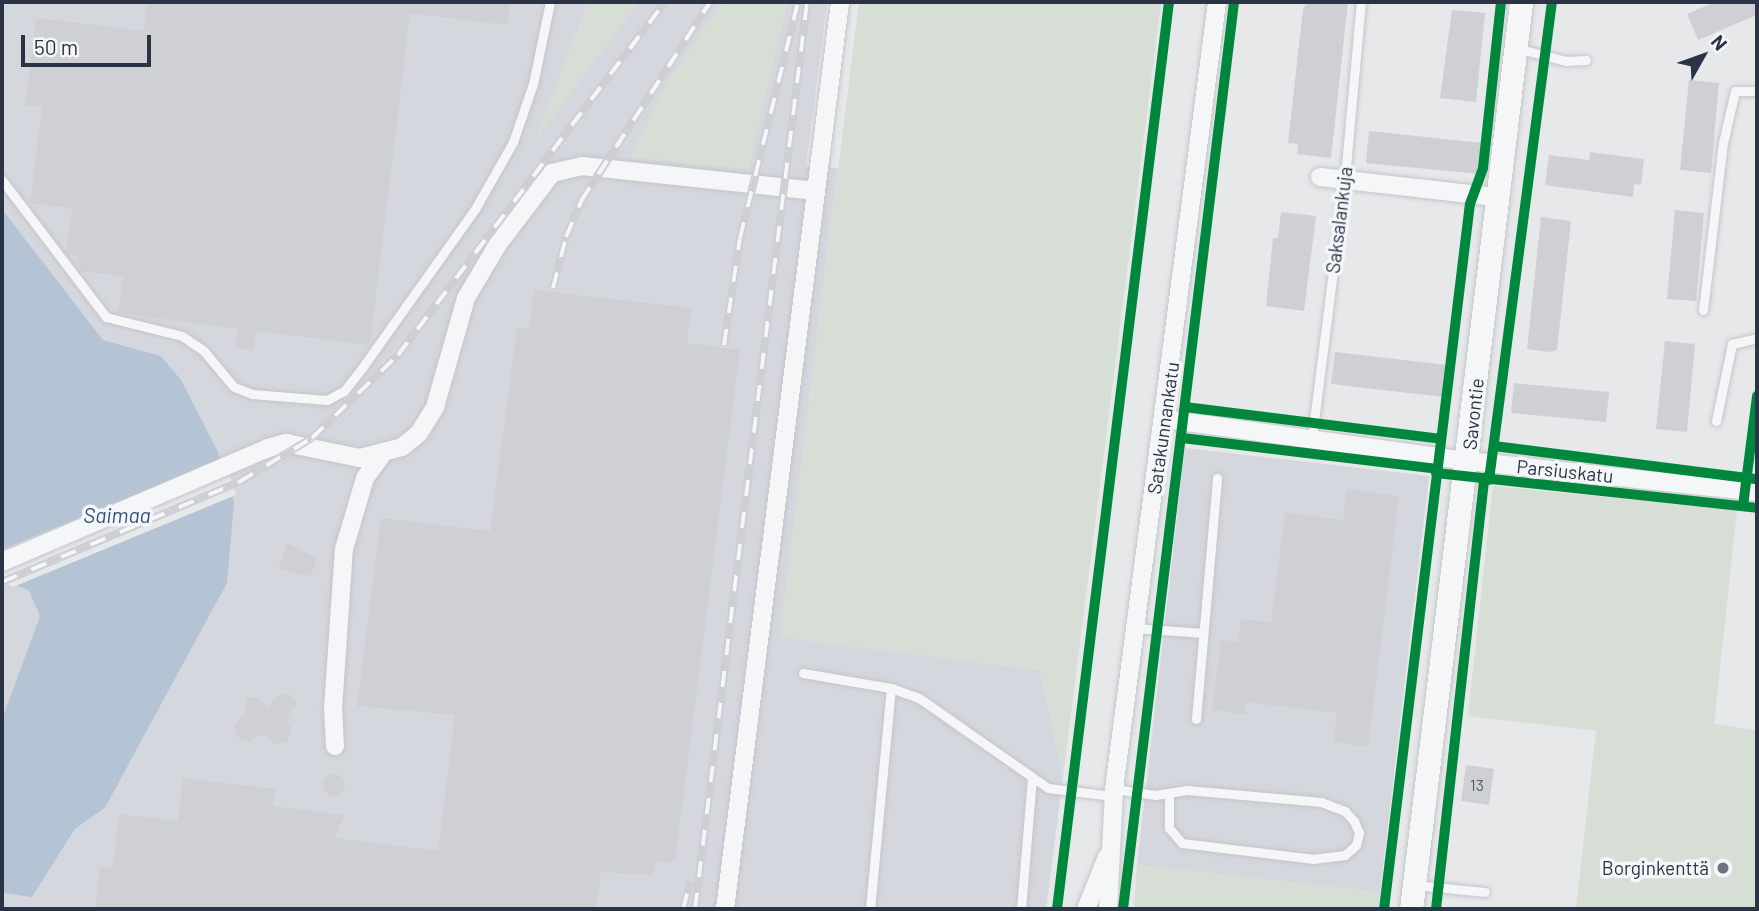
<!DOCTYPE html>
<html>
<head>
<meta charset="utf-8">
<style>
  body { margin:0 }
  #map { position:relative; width:1759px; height:911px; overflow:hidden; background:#e6e8ea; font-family:Barlow,sans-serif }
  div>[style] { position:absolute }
  .built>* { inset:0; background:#d4d7dd }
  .green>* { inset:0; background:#d6ded6 }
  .water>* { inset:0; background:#b4c4d5 }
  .pier>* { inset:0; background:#e6e8ea }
  .building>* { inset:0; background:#ced0d3 }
  .round { border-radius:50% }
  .roads { filter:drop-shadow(0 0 2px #c4c6c8) drop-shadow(0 0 2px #c4c6c8) }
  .service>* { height:9px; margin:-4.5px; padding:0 4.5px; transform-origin:4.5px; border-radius:4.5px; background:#f5f6f7 }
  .minor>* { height:18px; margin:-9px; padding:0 9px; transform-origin:9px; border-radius:9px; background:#f5f6f7 }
  .tertiary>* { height:23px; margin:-11.5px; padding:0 11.5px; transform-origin:11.5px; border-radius:11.5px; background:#f5f6f7 }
  .rail>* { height:8px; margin-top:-4px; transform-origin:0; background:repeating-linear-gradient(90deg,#f4f6f9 0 16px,#cecfd2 0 32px); box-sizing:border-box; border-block:2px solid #cecfd2 }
  .cycleway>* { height:10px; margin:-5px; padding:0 5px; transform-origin:5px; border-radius:5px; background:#00873e }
  .dots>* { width:19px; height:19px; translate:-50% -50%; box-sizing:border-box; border:4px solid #f4f6f9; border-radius:50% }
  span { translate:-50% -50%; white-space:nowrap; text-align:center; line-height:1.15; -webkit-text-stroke:7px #f4f6f9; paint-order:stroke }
  .number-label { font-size:16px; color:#545c69 }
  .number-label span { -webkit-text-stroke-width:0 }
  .street-label { font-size:19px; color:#2b3445 }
  .poi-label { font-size:19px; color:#2b3445 }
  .right { translate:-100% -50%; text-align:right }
  .water-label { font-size:21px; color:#34527a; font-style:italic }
  .frame { position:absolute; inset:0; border:4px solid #2b3445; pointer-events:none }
  .north { position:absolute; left:1668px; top:21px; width:70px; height:70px; -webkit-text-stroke:5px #f4f6f9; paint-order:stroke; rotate:50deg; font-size:19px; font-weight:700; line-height:28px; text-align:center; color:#2b3445 }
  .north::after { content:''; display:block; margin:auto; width:24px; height:32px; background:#2b3445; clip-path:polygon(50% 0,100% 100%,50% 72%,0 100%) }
  .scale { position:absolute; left:21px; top:35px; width:130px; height:32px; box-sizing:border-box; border:4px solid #2b3445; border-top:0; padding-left:9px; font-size:21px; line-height:24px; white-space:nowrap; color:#2b3445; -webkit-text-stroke:5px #f4f6f9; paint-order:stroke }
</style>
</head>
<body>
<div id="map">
  <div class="built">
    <i style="clip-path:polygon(2px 2px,588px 2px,538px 136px,638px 2px,722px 2px,667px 83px,748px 169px,787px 2px,827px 2px,806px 166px,838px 168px,780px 637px,1040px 670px,1063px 777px,1046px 909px,2px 909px,2px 893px,32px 896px,75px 829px,105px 808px,227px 583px,218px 452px,182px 381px,161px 356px,103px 340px,2px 209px)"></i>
    <i style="clip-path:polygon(1185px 448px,1429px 476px,1380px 892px,1137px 865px)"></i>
    <i style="clip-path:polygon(2px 578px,29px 591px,40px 616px,2px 719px)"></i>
  </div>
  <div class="green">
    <i style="clip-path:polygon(588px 2px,638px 2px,536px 139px)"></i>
    <i style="clip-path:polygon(722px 2px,787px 2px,749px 169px,630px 158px,667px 83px)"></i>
    <i style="clip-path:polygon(859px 2px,1161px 2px,1063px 777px,1040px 670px,780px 637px)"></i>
    <i style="clip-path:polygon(1493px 486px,1737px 510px,1714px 724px,1757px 730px,1757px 909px,1576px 909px,1596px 731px,1468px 716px)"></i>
    <i style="clip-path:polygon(1137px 865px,1380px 892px,1378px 909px,1134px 909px)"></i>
  </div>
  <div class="water">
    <i style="clip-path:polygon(2px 209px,103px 340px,161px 356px,182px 381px,218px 452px,234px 502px,227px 583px,105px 808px,75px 829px,32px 897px,2px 893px,2px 719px,40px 616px,29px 591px,2px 578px)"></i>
  </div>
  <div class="pier">
    <i style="clip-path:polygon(224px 458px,236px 495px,13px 587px,2px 581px,2px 550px)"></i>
  </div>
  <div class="building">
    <i style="clip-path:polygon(147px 2px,510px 2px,507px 25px,410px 13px,370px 345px,256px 331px,253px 350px,235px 348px,238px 329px,118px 313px,123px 276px,80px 271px,78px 256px,66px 253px,72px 208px,30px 203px,42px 107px,25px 106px,36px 18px,144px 31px)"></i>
    <i style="clip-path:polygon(1308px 2px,1348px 2px,1331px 158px,1297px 154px,1298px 144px,1288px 143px,1303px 9px)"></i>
    <i style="clip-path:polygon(1715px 2px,1757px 2px,1757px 15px,1698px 40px,1687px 14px)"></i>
    <i style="clip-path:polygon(1452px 10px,1485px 13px,1476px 102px,1440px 98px)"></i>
    <i style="clip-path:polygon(1689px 80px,1719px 83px,1711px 173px,1680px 170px)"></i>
    <i style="clip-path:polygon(1369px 131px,1482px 143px,1479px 174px,1366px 163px)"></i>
    <i style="clip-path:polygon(1590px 152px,1644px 159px,1641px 185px,1634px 184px,1633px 197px,1545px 185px,1549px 155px,1589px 160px)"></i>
    <i style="clip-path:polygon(1675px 210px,1704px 213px,1696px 301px,1667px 299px)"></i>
    <i style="clip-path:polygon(1281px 212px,1316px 216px,1304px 311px,1266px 306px,1273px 238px,1278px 238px)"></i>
    <i style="clip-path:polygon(1541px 217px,1571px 221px,1557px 350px,1550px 352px,1527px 349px)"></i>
    <i style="clip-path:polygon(534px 290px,691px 308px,687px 343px,740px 350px,675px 862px,656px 861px,653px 875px,601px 872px,596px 909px,95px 909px,100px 866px,113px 868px,119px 814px,178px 821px,183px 778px,275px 789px,273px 806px,345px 815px,334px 838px,438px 851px,455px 715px,357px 706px,381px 518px,490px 531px,517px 328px,529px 328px)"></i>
    <i style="clip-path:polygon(1665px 341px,1695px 344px,1687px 432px,1656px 429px)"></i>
    <i style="clip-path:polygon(1335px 352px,1447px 365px,1443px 397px,1331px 384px)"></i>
    <i style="clip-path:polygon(1514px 383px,1609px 392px,1606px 422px,1511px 413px)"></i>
    <i style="clip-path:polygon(1347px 489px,1399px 496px,1368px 747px,1333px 742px,1337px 713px,1246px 702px,1245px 714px,1212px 710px,1221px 640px,1238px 642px,1241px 619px,1271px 622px,1285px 513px,1343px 520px)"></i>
    <i style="clip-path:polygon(287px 543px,317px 558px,311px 576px,278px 569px)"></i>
    <i style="clip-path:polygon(288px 693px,297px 703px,286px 719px,292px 730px,287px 742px,275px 744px,262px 734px,250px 742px,238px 738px,234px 726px,246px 712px,246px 698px,255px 697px,269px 707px,277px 696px)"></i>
    <i style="clip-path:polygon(1466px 765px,1494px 769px,1489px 805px,1461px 801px)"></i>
    <i class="round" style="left:323px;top:774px;width:22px;height:22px"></i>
  </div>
  <div class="roads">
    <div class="service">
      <i style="left:1516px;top:48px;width:52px;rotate:14.6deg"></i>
      <i style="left:1566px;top:61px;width:20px;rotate:-3deg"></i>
      <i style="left:2px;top:180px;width:172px;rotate:52.8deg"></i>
      <i style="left:106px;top:317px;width:78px;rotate:14deg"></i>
      <i style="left:182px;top:336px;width:25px;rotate:34deg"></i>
      <i style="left:203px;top:350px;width:48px;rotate:50deg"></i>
      <i style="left:234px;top:387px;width:19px;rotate:21deg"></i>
      <i style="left:252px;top:394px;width:75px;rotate:4.6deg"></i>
      <i style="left:327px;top:400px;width:19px;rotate:-28deg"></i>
      <i style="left:344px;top:391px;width:29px;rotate:-52deg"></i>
      <i style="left:362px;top:368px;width:195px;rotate:-54.6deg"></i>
      <i style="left:475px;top:209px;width:77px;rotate:-60.4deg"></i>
      <i style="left:513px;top:142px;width:61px;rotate:-71deg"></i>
      <i style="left:533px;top:84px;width:84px;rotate:-78.3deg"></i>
      <i style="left:1703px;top:310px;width:168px;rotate:-83.2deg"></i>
      <i style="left:1723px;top:143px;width:53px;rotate:-77deg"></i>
      <i style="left:1735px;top:91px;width:22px"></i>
      <i style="left:1716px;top:421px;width:79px;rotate:-78.3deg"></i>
      <i style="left:1732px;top:344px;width:26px;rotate:-13deg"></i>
      <i style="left:1312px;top:437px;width:262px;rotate:-82.8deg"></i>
      <i style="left:1345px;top:177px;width:176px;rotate:-84.8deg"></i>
      <i style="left:1135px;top:628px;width:68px;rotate:4.2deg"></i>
      <i style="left:803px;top:673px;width:89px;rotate:9.7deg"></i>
      <i style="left:891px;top:688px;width:30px;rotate:20deg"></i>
      <i style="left:919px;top:698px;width:157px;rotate:34.9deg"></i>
      <i style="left:1048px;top:788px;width:65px;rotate:7deg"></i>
      <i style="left:1196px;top:719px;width:242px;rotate:-85deg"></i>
      <i style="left:1114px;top:789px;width:41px;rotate:8.3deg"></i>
      <i style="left:1155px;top:795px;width:32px;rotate:-9deg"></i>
      <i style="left:1187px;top:790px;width:135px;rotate:5.1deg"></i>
      <i style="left:1321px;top:802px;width:26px;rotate:21deg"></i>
      <i style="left:1345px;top:811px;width:13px;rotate:48deg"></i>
      <i style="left:1354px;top:821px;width:13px;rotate:67deg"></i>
      <i style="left:1359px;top:833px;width:12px;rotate:104deg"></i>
      <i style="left:1356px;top:845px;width:15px;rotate:138deg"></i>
      <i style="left:1345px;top:855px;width:31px;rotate:173deg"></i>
      <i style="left:1314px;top:859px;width:133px;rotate:-173.1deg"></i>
      <i style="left:1182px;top:843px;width:20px;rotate:-131deg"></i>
      <i style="left:1169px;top:828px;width:35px;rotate:-90deg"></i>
      <i style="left:1414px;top:885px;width:71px;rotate:5.6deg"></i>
      <i style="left:870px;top:909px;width:222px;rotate:-84.6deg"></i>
      <i style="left:1021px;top:909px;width:130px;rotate:-85.2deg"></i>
    </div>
    <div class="minor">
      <i style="left:1320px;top:177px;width:177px;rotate:6.5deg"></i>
      <i style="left:1165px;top:419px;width:306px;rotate:7.9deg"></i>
      <i style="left:1468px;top:461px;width:291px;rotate:6.1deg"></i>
      <i style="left:2px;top:562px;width:289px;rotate:-23.2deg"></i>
      <i style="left:268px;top:448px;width:19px;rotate:-16deg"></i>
      <i style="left:286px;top:443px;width:76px;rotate:11.5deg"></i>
      <i style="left:360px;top:458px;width:43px;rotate:-14.7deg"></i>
      <i style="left:402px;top:447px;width:22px;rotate:-39deg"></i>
      <i style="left:419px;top:433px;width:31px;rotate:-58deg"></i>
      <i style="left:435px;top:407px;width:113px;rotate:-74.1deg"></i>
      <i style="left:466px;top:298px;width:63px;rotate:-59.3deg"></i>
      <i style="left:498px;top:244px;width:89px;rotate:-52.7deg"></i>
      <i style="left:552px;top:173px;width:31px;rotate:-13deg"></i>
      <i style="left:582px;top:166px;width:234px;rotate:6.1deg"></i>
      <i style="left:335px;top:746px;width:37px;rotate:-93deg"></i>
      <i style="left:333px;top:709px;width:160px;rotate:-86.1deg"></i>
      <i style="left:344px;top:549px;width:74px;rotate:-73.5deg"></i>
      <i style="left:365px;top:478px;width:27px;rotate:-54deg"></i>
      <i style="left:725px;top:909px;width:914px;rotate:-82.77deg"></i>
      <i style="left:1086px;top:909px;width:56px;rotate:-68deg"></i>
      <i style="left:1108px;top:909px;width:120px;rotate:-87.1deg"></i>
      <i style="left:1114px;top:789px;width:794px;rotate:-82.54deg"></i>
    </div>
    <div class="tertiary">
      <i style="left:1411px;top:909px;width:914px;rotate:-83.08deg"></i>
    </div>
  </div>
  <div class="rail">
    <i style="left:553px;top:288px;width:53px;rotate:-75.7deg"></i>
    <i style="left:566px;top:237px;width:39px;rotate:-67deg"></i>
    <i style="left:581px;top:201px;width:237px;rotate:-57deg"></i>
    <i style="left:724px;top:345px;width:108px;rotate:-81.5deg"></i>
    <i style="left:740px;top:238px;width:243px;rotate:-76.2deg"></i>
    <i style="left:2px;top:582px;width:257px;rotate:-22.9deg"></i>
    <i style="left:239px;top:482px;width:85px;rotate:-31.1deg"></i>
    <i style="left:312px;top:438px;width:120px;rotate:-44deg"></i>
    <i style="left:398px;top:355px;width:443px;rotate:-52.9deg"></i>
    <i style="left:683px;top:909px;width:28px;rotate:-75deg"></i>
    <i style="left:695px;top:909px;width:914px;rotate:-82.96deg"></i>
  </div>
  <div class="cycleway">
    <i style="left:1185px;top:407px;width:258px;rotate:7.1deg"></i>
    <i style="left:1182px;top:438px;width:257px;rotate:6.9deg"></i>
    <i style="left:1494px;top:446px;width:265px;rotate:7.2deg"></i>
    <i style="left:1436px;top:473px;width:323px;rotate:6.2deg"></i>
    <i style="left:1489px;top:480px;width:482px;rotate:-82.5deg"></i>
    <i style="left:1743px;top:506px;width:111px;rotate:-82.7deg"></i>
    <i style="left:1057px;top:909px;width:914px;rotate:-82.96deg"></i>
    <i style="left:1123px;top:909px;width:914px;rotate:-83.02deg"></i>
    <i style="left:1384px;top:909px;width:710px;rotate:-83.05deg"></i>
    <i style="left:1470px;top:204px;width:38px;rotate:-70deg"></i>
    <i style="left:1483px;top:168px;width:167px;rotate:-83.8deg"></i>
    <i style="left:1436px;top:909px;width:434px;rotate:-83.6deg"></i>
  </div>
  <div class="dots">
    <i style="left:1723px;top:868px;background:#6c737f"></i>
  </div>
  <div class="number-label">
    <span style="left:1477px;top:785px">13</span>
  </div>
  <div class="street-label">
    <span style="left:1339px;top:220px;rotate:-83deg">Saksalankuja</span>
    <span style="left:1473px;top:414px;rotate:-84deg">Savontie</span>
    <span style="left:1163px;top:428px;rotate:-82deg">Satakunnankatu</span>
    <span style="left:1565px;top:471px;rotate:6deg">Parsiuskatu</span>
  </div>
  <div class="poi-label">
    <span class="right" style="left:1709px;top:868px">Borginkenttä</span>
  </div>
  <div class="water-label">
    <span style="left:117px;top:515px">Saimaa</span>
  </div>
  <div class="frame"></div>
  <div class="north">N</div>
  <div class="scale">50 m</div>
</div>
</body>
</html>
